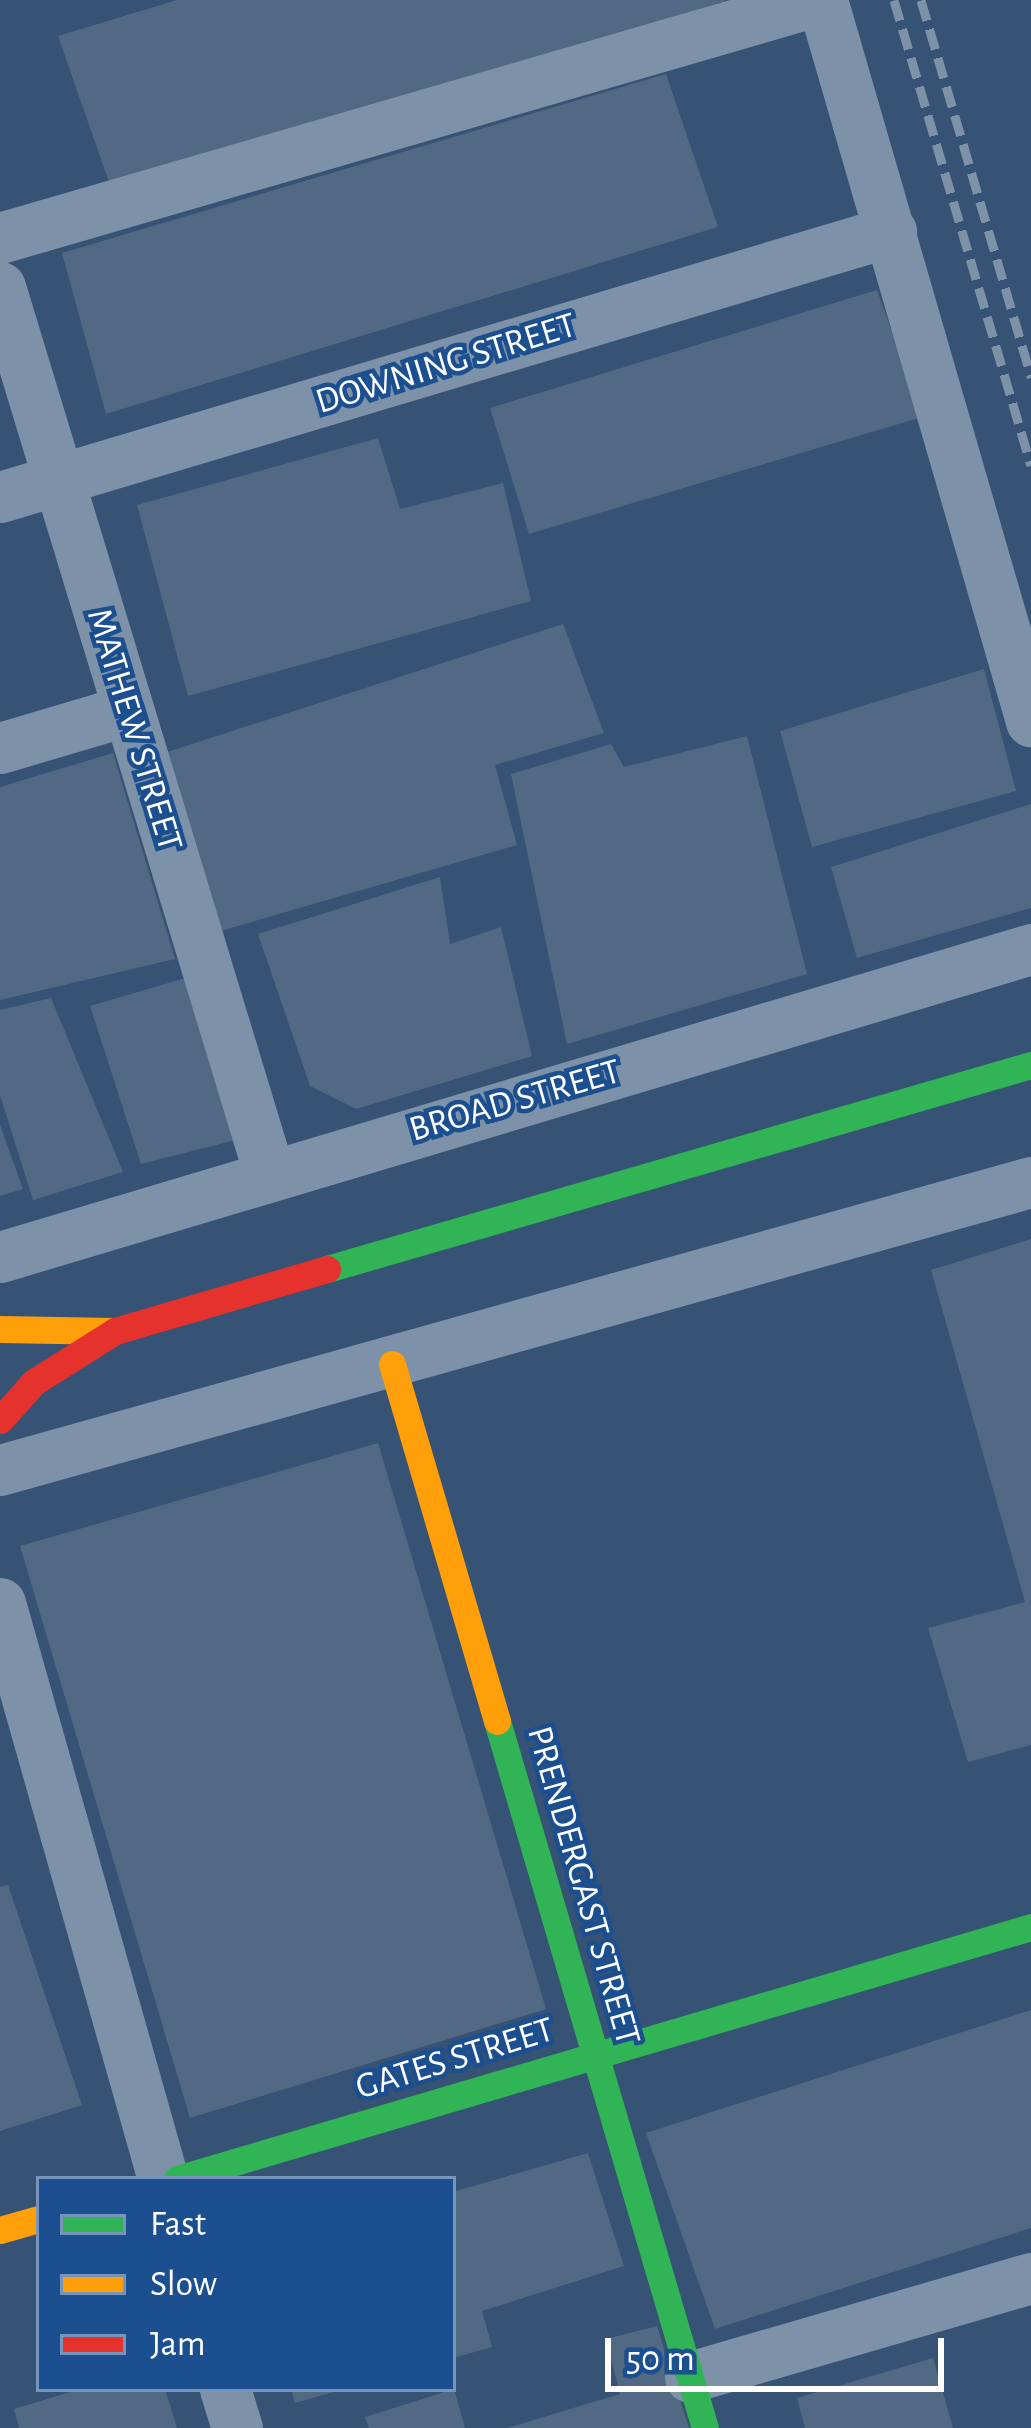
<!DOCTYPE html>
<html>
<head>
<meta charset="utf-8">
<style>
  body { margin:0 }
  #map { position:relative; width:1031px; height:2428px; overflow:hidden; background:#365274; font-family:"Alegreya Sans",sans-serif }
  div>[style] { position:absolute }
  .building>* { inset:0; background:#526984 }
  .street>* { height:51px; margin:-25.5px; padding:0 25.5px; transform-origin:25.5px; border-radius:25.5px; background:#7d92a8 }
  .fast>* { height:27px; margin:-13.5px; padding:0 13.5px; transform-origin:13.5px; border-radius:13.5px; background:#30b455 }
  .slow>* { height:27px; margin:-13.5px; padding:0 13.5px; transform-origin:13.5px; border-radius:13.5px; background:#ff9f0a }
  .jam>* { height:27px; margin:-13.5px; padding:0 13.5px; transform-origin:13.5px; border-radius:13.5px; background:#e5322d }
  .rail>* { height:9px; margin-top:-4.5px; transform-origin:0; background:repeating-linear-gradient(90deg,#7e92a7 0 21px,transparent 0 30px) }
  span { translate:-50% -50%; white-space:nowrap; text-align:center; line-height:1.15; -webkit-text-stroke:9px #1b4f8f; paint-order:stroke }
  .street-label { font-size:36px; color:#fff }
  .legend { position:absolute; left:36px; top:2176px; width:420px; height:216px; box-sizing:border-box; background:#1b4f8f; border:3px solid #7695bc; margin:0; padding:15px 21px; list-style:none; font-size:36px; color:#fff }
  .legend li { display:flex; align-items:center; gap:24px; height:60px }
  .legend b { width:60px; border:3px solid #7695bc }
  .scale { position:absolute; left:605px; top:2338px; width:339px; height:54px; box-sizing:border-box; border:6px solid #fff; border-top:0; padding-left:15px; font-size:36px; line-height:42px; white-space:nowrap; color:#fff; -webkit-text-stroke:9px #1b4f8f; paint-order:stroke }
</style>
</head>
<body>
<div id="map">
  <div class="building">
    <i style="clip-path:polygon(177px 0,725px 0,725px 1px,111px 188px,58px 36px)"></i>
    <i style="clip-path:polygon(666px 74px,718px 227px,106px 414px,62px 253px)"></i>
    <i style="clip-path:polygon(877px 290px,922px 417px,529px 534px,490px 408px)"></i>
    <i style="clip-path:polygon(378px 438px,400px 509px,503px 483px,531px 601px,188px 696px,137px 505px)"></i>
    <i style="clip-path:polygon(563px 624px,604px 733px,495px 765px,517px 845px,217px 932px,161px 754px)"></i>
    <i style="clip-path:polygon(984px 669px,1016px 791px,812px 847px,780px 731px)"></i>
    <i style="clip-path:polygon(747px 736px,807px 974px,567px 1044px,511px 774px,611px 744px,624px 767px)"></i>
    <i style="clip-path:polygon(113px 753px,175px 959px,0 1000px,0 787px)"></i>
    <i style="clip-path:polygon(1031px 804px,1031px 908px,857px 958px,831px 867px)"></i>
    <i style="clip-path:polygon(440px 877px,450px 944px,501px 927px,532px 1056px,356px 1109px,310px 1086px,258px 934px)"></i>
    <i style="clip-path:polygon(189px 977px,240px 1139px,141px 1164px,90px 1006px)"></i>
    <i style="clip-path:polygon(51px 998px,123px 1172px,33px 1200px,0 1095px,0 1010px)"></i>
    <i style="clip-path:polygon(0 1125px,23px 1189px,0 1196px)"></i>
    <i style="clip-path:polygon(1031px 1239px,1031px 1745px,968px 1762px,928px 1628px,1025px 1602px,931px 1270px)"></i>
    <i style="clip-path:polygon(378px 1443px,546px 2009px,190px 2118px,20px 1546px)"></i>
    <i style="clip-path:polygon(8px 1885px,82px 2105px,0 2131px,0 1887px)"></i>
    <i style="clip-path:polygon(1031px 2010px,1031px 2228px,715px 2329px,646px 2133px)"></i>
    <i style="clip-path:polygon(588px 2153px,624px 2266px,482px 2311px,492px 2347px,453px 2358px,453px 2192px)"></i>
    <i style="clip-path:polygon(657px 2326px,689px 2428px,507px 2428px,620px 2394px,606px 2339px)"></i>
    <i style="clip-path:polygon(933px 2358px,953px 2428px,805px 2428px,797px 2398px)"></i>
    <i style="clip-path:polygon(80px 2389px,165px 2389px,177px 2428px,19px 2428px,14px 2409px)"></i>
    <i style="clip-path:polygon(291px 2389px,340px 2389px,341px 2390px,295px 2403px)"></i>
    <i style="clip-path:polygon(454px 2389px,465px 2428px,369px 2428px,365px 2417px)"></i>
  </div>
  <div class="street">
    <i style="left:822px;top:0;width:751px;rotate:73.83deg"></i>
    <i style="left:0;top:238px;width:853px;rotate:-16.2deg"></i>
    <i style="left:0;top:287px;width:926px;rotate:73.11deg"></i>
    <i style="left:0;top:497px;width:930px;rotate:-16.62deg"></i>
    <i style="left:0;top:748px;width:134px;rotate:-16.5deg"></i>
    <i style="left:0;top:1257px;width:1076px;rotate:-16.63deg"></i>
    <i style="left:0;top:1470px;width:1070px;rotate:-15.61deg"></i>
    <i style="left:0;top:1603px;width:599px;rotate:74.2deg"></i>
    <i style="left:690px;top:2377px;width:355px;rotate:-16.2deg"></i>
    <i style="left:225px;top:2389px;width:41px;rotate:72.9deg"></i>
  </div>
  <div class="fast">
    <i style="left:327px;top:1269px;width:733px;rotate:-16.16deg"></i>
    <i style="left:497px;top:1721px;width:737px;rotate:73.61deg"></i>
    <i style="left:177px;top:2179px;width:890px;rotate:-16.44deg"></i>
  </div>
  <div class="slow">
    <i style="left:0;top:1329px;width:115px;rotate:1deg"></i>
    <i style="left:392px;top:1364px;width:372px;rotate:73.6deg"></i>
    <i style="left:0;top:2230px;width:41px;rotate:-15.8deg"></i>
  </div>
  <div class="jam">
    <i style="left:0;top:1420px;width:51px;rotate:-48.2deg"></i>
    <i style="left:34px;top:1382px;width:96px;rotate:-32.2deg"></i>
    <i style="left:115px;top:1331px;width:221px;rotate:-16.3deg"></i>
  </div>
  <div class="rail">
    <i style="left:894px;top:0;width:485px;rotate:73.6deg"></i>
    <i style="left:921px;top:0;width:393px;rotate:73.7deg"></i>
  </div>
  <div class="street-label">
    <span style="left:446px;top:364px;rotate:-17deg">DOWNING STREET</span>
    <span style="left:134px;top:730px;rotate:73deg">MATHEW STREET</span>
    <span style="left:515px;top:1101px;rotate:-16deg">BROAD STREET</span>
    <span style="left:583px;top:1886px;rotate:74deg">PRENDERGAST STREET</span>
    <span style="left:455px;top:2059px;rotate:-17deg">GATES STREET</span>
  </div>
  <ul class="legend">
  <li><b style="height:15px;background:#30b455"></b>Fast</li>
  <li><b style="height:15px;background:#ff9f0a"></b>Slow</li>
  <li><b style="height:15px;background:#e5322d"></b>Jam</li>
  </ul>
  <div class="scale">50 m</div>
</div>
</body>
</html>
